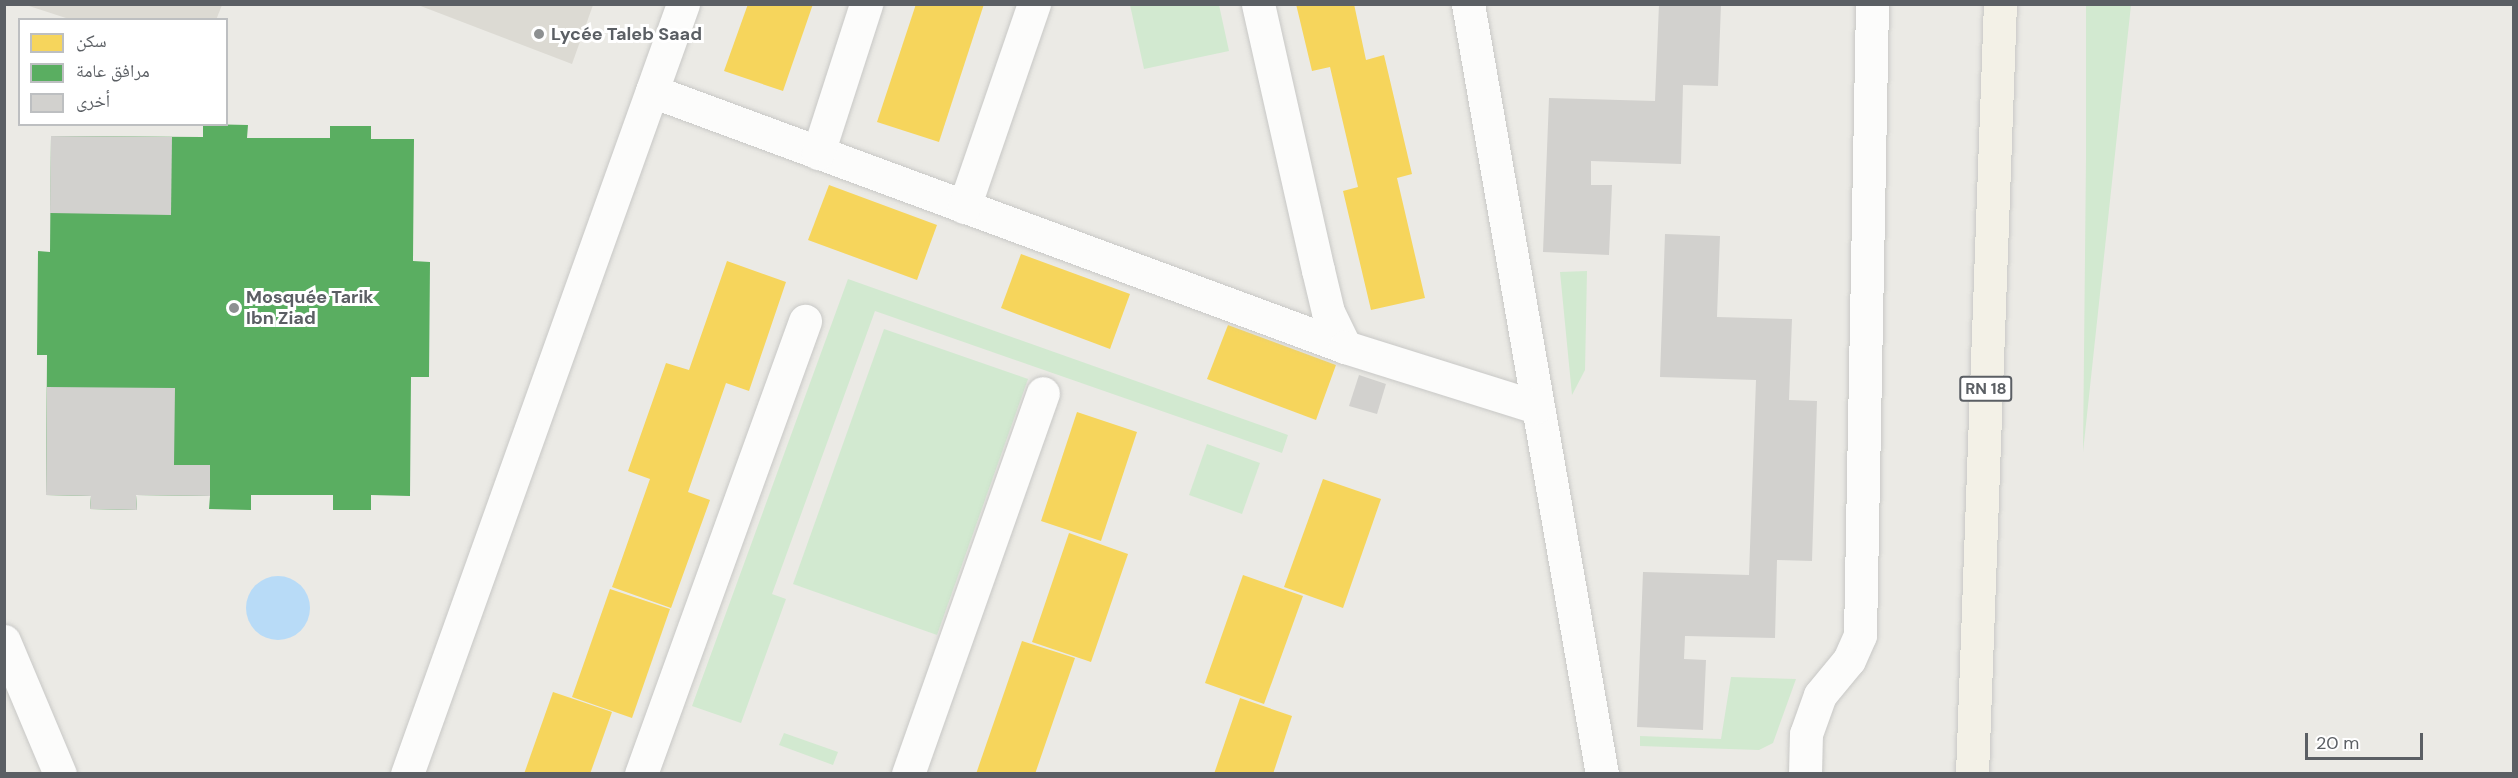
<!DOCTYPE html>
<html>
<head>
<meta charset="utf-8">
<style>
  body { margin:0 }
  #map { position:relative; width:2518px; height:778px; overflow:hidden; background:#ebeae5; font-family:"DM Sans","Noto Naskh Arabic",sans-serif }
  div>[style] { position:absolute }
  .education>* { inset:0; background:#dcdad3 }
  .green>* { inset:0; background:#d2e9d0 }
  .water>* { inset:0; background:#b8dbf7 }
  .round { border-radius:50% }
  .homes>* { inset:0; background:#f6d55c }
  .public>* { inset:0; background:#5aae61 }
  .building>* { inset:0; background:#d2d1ce }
  .roads { filter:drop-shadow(0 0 2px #c8c8c6) drop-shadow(0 0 2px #c8c8c6) }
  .street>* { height:33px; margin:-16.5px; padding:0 16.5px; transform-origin:16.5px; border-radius:16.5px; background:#fcfcfb }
  .primary>* { height:33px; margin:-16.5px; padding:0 16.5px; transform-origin:16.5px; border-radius:16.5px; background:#f3f1e7 }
  .dots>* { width:16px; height:16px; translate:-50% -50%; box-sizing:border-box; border:3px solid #fff; border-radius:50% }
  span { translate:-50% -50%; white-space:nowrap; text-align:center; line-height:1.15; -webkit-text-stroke:6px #fff; paint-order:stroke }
  .shield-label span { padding:2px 4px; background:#fff; border:2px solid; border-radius:4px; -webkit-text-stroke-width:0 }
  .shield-label { font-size:16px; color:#5b5f64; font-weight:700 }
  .poi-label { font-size:18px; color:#5b5f64; font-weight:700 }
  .left { translate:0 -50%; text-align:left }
  .frame { position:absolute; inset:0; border:6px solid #5b5f64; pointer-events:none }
  .legend { position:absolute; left:18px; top:18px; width:210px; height:108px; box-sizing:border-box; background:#fff; border:2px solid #bdbfc1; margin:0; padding:8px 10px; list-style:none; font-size:18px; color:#5b5f64 }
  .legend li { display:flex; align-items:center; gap:12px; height:30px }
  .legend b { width:30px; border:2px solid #bdbfc1 }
  .scale { position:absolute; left:2305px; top:733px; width:118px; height:27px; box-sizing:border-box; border:3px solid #5b5f64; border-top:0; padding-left:8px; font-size:18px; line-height:21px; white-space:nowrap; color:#5b5f64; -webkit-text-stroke:4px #fff; paint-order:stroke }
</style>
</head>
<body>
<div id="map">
  <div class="education">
    <i style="clip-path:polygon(26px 5px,222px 5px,216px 20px,69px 19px)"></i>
    <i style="clip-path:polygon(418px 5px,593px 5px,572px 64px)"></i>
  </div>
  <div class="green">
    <i style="clip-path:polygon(1130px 5px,1219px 5px,1229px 51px,1144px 69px)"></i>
    <i style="clip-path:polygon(2086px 5px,2131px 5px,2083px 452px,2086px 157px)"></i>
    <i style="clip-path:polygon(1587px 271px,1585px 370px,1572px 395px,1560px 272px)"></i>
    <i style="clip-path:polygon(848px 279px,1288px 435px,1282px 453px,875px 311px,772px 594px,786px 599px,741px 723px,692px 706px)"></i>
    <i style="clip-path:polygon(884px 329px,1028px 379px,937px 635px,793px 584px)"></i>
    <i style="clip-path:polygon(1207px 444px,1260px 463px,1242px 514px,1189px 495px)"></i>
    <i style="clip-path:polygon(1731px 677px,1796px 679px,1773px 743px,1759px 750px,1640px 746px,1640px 736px,1721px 739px)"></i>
    <i style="clip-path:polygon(784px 733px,838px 752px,833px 765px,779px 745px)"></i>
  </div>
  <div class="water">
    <i class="round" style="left:246px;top:576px;width:64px;height:64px"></i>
  </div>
  <div class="homes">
    <i style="clip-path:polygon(748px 4px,813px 4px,783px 91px,724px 71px)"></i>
    <i style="clip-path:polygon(916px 4px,984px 4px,939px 142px,877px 122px)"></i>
    <i style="clip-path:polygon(1296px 4px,1354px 4px,1366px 60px,1384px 55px,1412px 174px,1397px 178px,1425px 298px,1371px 310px,1343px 191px,1358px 187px,1330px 67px,1312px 71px)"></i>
    <i style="clip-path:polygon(829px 185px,937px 225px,917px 280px,808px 240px)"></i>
    <i style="clip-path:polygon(1021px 254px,1130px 294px,1110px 349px,1001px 308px)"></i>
    <i style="clip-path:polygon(727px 261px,786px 282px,749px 391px,726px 383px,688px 492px,710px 500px,671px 608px,612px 587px,650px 479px,628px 471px,666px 363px,689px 370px)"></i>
    <i style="clip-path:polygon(1228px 325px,1336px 365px,1316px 420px,1207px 379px)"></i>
    <i style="clip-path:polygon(1077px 412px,1137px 432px,1101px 541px,1041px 521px)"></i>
    <i style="clip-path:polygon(1323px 479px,1381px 499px,1343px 608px,1284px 587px)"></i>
    <i style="clip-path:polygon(1069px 533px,1128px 554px,1091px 662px,1032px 642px)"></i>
    <i style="clip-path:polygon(1243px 575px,1303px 596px,1264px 704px,1205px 683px)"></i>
    <i style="clip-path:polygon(610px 589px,670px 609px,632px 718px,572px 697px)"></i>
    <i style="clip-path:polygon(1022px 641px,1075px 658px,1035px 774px,976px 774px)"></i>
    <i style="clip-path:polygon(553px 692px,612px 712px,590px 774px,524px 774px)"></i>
    <i style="clip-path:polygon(1240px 698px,1292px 716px,1273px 774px,1214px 774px)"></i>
  </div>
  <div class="public">
    <i style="clip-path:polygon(203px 124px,248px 125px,247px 138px,330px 138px,330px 126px,371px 126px,371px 139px,414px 139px,413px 261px,430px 262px,429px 377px,411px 377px,410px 496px,371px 495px,371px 510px,333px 510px,333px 495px,251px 495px,251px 510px,209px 509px,210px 496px,136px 495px,137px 510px,90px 509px,91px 496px,46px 495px,47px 355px,37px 355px,38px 251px,50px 252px,51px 136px,203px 137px)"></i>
  </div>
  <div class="building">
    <i style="clip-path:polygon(1659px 4px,1721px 4px,1718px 86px,1683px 85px,1681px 164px,1591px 161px,1591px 185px,1612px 185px,1609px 255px,1543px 252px,1549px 98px,1655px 101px)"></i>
    <i style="clip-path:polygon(51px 136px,172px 137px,171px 215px,50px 213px)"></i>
    <i style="clip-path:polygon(1665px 234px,1720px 236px,1717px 317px,1792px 319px,1789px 400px,1817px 401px,1812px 561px,1777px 560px,1775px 638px,1685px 636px,1684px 659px,1706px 660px,1703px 730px,1637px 727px,1643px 572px,1749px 575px,1756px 380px,1660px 377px)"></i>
    <i style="clip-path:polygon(1359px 375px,1386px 384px,1377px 414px,1349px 406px)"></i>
    <i style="clip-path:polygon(47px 387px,175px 388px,174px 465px,210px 465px,210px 496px,136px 495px,137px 510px,90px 509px,91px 496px,46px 495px)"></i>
  </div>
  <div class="roads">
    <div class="street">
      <i style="left:1258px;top:4px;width:273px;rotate:77.3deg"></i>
      <i style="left:1318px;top:270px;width:43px;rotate:76.6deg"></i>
      <i style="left:1328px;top:312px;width:39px;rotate:64deg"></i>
      <i style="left:1468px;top:4px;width:782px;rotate:80.13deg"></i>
      <i style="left:652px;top:91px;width:739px;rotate:20.27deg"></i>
      <i style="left:1345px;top:347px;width:200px;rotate:17.4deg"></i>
      <i style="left:818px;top:153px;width:157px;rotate:-72.1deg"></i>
      <i style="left:964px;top:207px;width:215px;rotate:-71deg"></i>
      <i style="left:4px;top:641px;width:144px;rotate:67.2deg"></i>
      <i style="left:407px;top:774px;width:818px;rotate:-70.28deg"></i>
      <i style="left:641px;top:774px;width:482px;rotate:-70.1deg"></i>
      <i style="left:908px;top:774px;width:404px;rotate:-70.5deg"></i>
      <i style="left:1805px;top:774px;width:40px;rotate:-88.6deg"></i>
      <i style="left:1806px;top:734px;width:41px;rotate:-70.3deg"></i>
      <i style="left:1820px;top:695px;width:45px;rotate:-50.4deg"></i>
      <i style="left:1849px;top:660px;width:27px;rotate:-66deg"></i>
      <i style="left:1860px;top:635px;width:631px;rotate:-88.91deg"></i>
    </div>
    <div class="primary">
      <i style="left:1972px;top:774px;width:771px;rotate:-87.92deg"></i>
    </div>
  </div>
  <div class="dots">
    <i style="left:539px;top:34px;background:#8d9091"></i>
    <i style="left:234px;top:308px;background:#8d9091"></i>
  </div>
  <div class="shield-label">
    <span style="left:1986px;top:389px">RN 18</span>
  </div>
  <div class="poi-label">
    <span class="left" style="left:551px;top:34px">Lycée Taleb Saad</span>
    <span class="left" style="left:246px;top:308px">Mosquée Tarik<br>Ibn Ziad</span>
  </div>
  <div class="frame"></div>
  <ul class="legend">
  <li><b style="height:16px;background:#f6d55c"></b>سكن</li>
  <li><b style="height:16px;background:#5aae61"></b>مرافق عامة</li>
  <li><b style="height:16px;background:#d2d1ce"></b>أخرى</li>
  </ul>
  <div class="scale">20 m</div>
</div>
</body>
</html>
